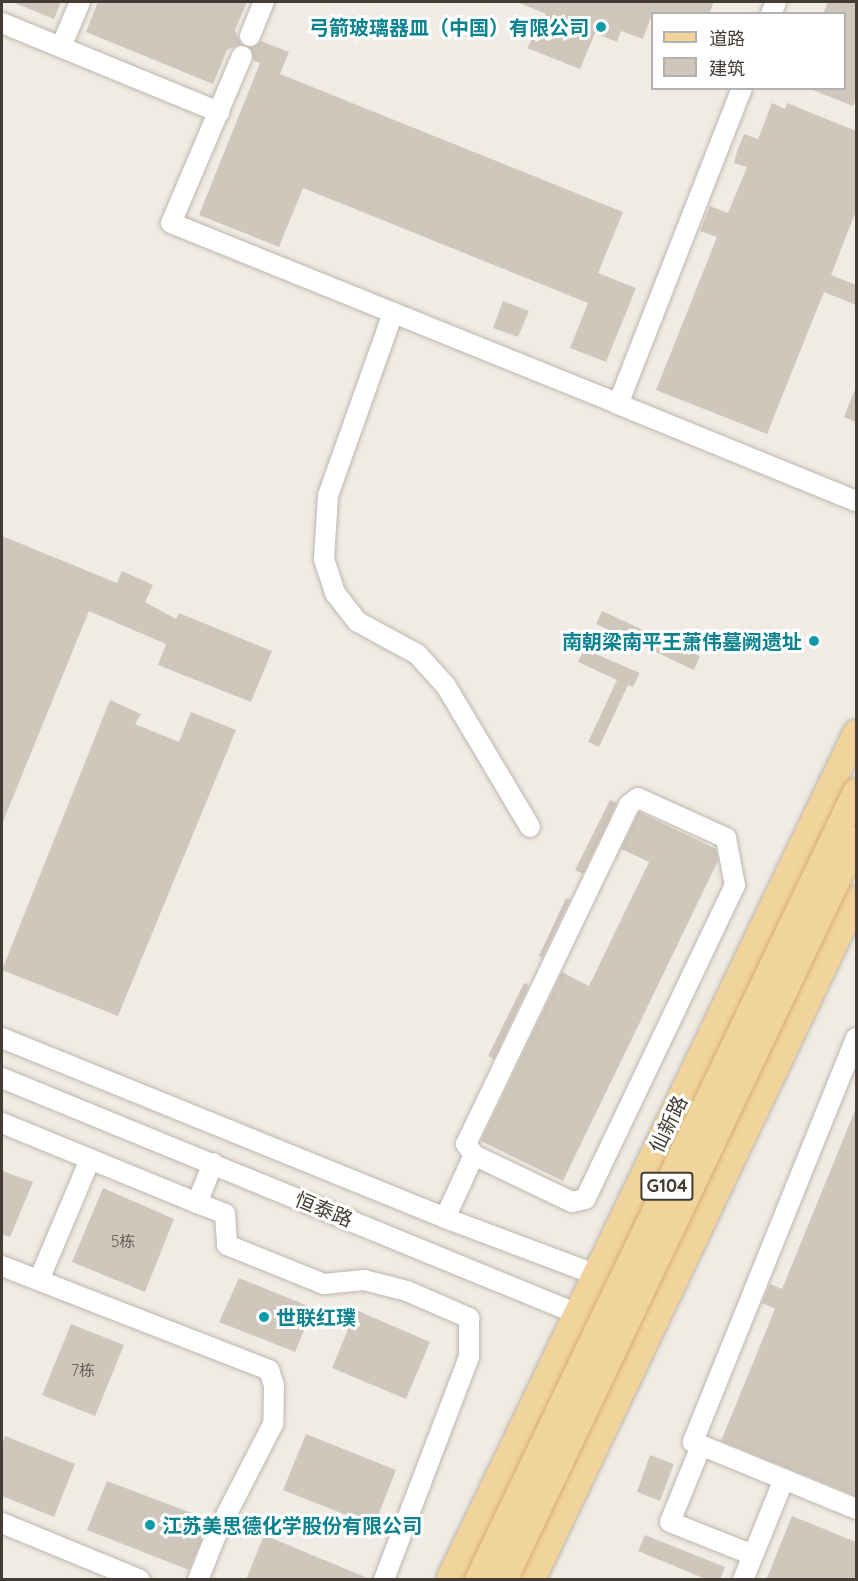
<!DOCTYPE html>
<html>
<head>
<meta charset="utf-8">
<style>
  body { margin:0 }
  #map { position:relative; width:858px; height:1581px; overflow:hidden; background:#f0ece5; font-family:Quicksand,"Noto Sans SC",sans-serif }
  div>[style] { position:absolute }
  .building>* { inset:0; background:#d0c7bc }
  .roads { filter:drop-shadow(0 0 2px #bdb6ac) drop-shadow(0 0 2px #bdb6ac) }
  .minor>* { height:20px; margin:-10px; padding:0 10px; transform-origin:10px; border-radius:10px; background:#fff }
  .major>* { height:26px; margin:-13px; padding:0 13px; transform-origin:13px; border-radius:13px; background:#f1d39c }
  .bridges { filter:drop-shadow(0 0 2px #d4ae6f) drop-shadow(0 0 2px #d4ae6f) }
  .major-bridge>* { height:26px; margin:-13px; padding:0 13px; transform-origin:13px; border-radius:13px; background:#f1d39c }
  .dots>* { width:16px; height:16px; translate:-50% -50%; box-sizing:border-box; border:3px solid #fff; border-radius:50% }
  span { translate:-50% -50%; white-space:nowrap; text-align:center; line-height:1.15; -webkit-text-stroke:6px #fff; paint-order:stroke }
  .number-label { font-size:16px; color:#665f57 }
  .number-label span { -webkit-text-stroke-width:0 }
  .shield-label span { padding:2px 4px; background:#fff; border:2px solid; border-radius:4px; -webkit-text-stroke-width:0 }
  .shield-label { font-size:18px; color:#423c35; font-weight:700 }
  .culture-label { font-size:20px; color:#0d838f; font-weight:700 }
  .right { translate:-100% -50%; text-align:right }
  .left { translate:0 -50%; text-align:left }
  .street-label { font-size:20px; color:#423c35 }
  .frame { position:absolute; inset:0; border:3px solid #423c35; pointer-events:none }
  .legend { position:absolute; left:651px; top:12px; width:195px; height:78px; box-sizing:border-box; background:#fff; border:2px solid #b3b1ae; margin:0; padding:8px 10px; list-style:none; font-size:18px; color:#423c35 }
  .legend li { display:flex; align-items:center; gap:12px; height:30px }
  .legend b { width:30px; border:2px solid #b3b1ae }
</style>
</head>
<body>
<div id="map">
  <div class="building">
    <i style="clip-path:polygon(12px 2px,61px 2px,54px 19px)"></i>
    <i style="clip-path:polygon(98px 2px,247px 2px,235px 30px,241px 44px,227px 50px,213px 84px,86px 32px)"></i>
    <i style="clip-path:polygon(517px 2px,714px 2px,709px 14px,652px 14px,643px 39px,621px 31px,617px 42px,595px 33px,580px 69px,527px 48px,546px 14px)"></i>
    <i style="clip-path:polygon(828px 2px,856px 2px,856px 97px,853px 106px,810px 89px,844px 88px,844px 14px,823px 14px)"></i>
    <i style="clip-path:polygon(261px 41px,289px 52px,280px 74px,623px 212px,598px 273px,636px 288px,606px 362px,570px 348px,588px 303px,303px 188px,279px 247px,199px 215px,260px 63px,253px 60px,250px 48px)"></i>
    <i style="clip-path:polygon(772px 103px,785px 109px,787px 103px,856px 131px,856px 211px,831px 275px,856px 285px,856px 305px,824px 292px,767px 434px,656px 390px,717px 237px,700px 231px,710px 206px,728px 213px,747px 167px,734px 163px,737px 151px,744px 134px,758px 139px)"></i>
    <i style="clip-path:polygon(503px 301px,529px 311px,518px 337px,493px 328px)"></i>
    <i style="clip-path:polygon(856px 387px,856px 422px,844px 417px)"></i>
    <i style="clip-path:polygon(2px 536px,117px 583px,122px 571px,153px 585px,145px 602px,176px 619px,179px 613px,272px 651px,251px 702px,158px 665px,166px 644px,89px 611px,2px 824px)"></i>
    <i style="clip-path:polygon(602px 611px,700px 656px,694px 670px,596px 624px)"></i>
    <i style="clip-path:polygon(584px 649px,640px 673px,633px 687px,628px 685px,599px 747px,588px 742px,617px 680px,578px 662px)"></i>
    <i style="clip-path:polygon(110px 700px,141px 714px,135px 724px,179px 742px,191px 712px,236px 730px,118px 1016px,2px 970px)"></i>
    <i style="clip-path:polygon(610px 800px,617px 803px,583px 874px,575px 870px)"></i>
    <i style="clip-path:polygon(639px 812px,716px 849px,718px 861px,563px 1181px,481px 1141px,562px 972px,589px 986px,649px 862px,621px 849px)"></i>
    <i style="clip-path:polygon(566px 898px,570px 900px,542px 958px,539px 956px)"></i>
    <i style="clip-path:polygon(524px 983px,529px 985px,494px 1059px,488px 1056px)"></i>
    <i style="clip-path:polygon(856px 1108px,856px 1496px,721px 1441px,775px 1309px,762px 1303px,770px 1284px,782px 1289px)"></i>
    <i style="clip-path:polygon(2px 1171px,33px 1182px,10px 1237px,2px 1234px)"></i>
    <i style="clip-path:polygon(103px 1188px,174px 1219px,145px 1292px,72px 1262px)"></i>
    <i style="clip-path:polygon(239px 1278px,313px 1308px,295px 1352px,219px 1322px)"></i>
    <i style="clip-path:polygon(356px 1310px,430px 1342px,406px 1399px,332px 1368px)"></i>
    <i style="clip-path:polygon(71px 1324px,124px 1345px,95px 1416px,42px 1395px)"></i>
    <i style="clip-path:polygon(306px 1434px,396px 1470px,374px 1526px,283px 1490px)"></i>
    <i style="clip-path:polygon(5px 1436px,75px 1464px,54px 1517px,2px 1496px,2px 1445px)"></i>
    <i style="clip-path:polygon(650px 1455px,674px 1464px,660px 1501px,637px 1492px)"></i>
    <i style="clip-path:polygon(107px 1481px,210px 1520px,189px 1570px,87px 1530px)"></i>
    <i style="clip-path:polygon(792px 1516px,856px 1542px,856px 1580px,766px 1580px)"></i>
    <i style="clip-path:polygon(264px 1535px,370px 1579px,370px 1580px,246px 1580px)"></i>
    <i style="clip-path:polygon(645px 1535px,725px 1567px,720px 1580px,708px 1580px,638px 1551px)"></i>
  </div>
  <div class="roads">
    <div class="minor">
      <i style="left:771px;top:14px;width:13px;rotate:-67deg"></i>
      <i style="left:2px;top:23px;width:235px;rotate:22.3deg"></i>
      <i style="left:250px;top:36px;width:37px;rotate:-68deg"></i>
      <i style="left:61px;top:47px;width:49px;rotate:-67.1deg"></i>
      <i style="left:242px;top:56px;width:181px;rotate:113deg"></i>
      <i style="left:171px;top:223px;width:482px;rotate:22deg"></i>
      <i style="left:742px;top:88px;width:339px;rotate:111.4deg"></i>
      <i style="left:618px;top:404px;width:257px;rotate:22.2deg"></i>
      <i style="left:393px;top:313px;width:194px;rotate:109.6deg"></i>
      <i style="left:328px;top:496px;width:63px;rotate:93.6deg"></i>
      <i style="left:324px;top:559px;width:36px;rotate:72deg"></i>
      <i style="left:335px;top:593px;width:37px;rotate:52deg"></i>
      <i style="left:358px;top:622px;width:67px;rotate:28.5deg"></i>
      <i style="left:417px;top:654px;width:43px;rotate:47.8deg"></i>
      <i style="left:446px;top:686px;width:164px;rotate:59.2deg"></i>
      <i style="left:2px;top:1038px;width:478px;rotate:22.1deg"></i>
      <i style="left:445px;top:1218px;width:159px;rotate:20.6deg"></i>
      <i style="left:856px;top:1038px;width:436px;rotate:112deg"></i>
      <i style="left:693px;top:1442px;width:176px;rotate:22.3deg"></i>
      <i style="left:2px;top:1078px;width:635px;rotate:22.29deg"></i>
      <i style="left:2px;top:1123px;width:211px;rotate:22.3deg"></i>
      <i style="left:213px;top:1163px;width:43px;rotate:111.8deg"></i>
      <i style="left:197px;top:1203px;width:30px;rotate:21deg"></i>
      <i style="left:225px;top:1214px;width:31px;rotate:86deg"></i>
      <i style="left:227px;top:1245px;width:105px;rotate:21.9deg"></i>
      <i style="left:324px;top:1284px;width:40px;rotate:-5.7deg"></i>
      <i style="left:364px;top:1280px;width:44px;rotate:14.3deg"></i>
      <i style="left:407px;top:1291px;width:68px;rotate:23.5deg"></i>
      <i style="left:469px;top:1318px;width:39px;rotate:90deg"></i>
      <i style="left:469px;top:1357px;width:239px;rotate:110.9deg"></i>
      <i style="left:445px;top:1218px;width:69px;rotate:-65.3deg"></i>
      <i style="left:474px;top:1155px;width:14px;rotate:-126deg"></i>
      <i style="left:466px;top:1144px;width:376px;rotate:-64.3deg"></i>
      <i style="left:629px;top:805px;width:11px;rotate:-38deg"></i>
      <i style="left:638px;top:798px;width:97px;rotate:24.4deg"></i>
      <i style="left:726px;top:838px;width:48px;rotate:79.2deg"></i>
      <i style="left:735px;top:885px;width:348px;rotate:115.5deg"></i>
      <i style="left:585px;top:1199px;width:13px;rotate:167deg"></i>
      <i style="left:572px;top:1202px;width:109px;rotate:-154.4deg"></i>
      <i style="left:2px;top:1266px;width:287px;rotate:21.3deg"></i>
      <i style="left:269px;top:1370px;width:16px;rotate:72deg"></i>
      <i style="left:274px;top:1385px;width:39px;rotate:91deg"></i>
      <i style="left:273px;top:1424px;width:125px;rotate:117.2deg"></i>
      <i style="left:216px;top:1535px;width:48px;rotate:111.8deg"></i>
      <i style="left:39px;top:1280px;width:131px;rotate:-67.1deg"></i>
      <i style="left:701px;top:1446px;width:82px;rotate:112.2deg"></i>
      <i style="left:670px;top:1522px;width:89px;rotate:21.7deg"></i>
      <i style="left:2px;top:1523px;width:149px;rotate:22.4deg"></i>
      <i style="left:743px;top:1580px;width:109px;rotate:-67.9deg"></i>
    </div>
    <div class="major">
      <i style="left:449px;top:1580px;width:940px;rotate:-64.33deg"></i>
      <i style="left:532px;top:1580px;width:754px;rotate:-64.56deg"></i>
    </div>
  </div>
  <div class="bridges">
    <div class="major-bridge">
      <i style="left:478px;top:1580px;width:874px;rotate:-64.37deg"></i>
      <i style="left:504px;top:1580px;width:819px;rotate:-64.56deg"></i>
    </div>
  </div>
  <div class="dots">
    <i style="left:601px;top:27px;background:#0f9aa8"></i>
    <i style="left:814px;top:641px;background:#0f9aa8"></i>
    <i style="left:264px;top:1317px;background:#0f9aa8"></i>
    <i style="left:150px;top:1525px;background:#0f9aa8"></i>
  </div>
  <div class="number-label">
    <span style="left:123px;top:1241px">5栋</span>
    <span style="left:83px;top:1370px">7栋</span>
  </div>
  <div class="shield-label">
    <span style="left:667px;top:1186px">G104</span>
  </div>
  <div class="culture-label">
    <span class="right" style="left:589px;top:27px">弓箭玻璃器皿（中国）有限公司</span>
    <span class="right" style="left:802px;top:641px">南朝梁南平王萧伟墓阙遗址</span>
    <span class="left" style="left:276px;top:1317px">世联红璞</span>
    <span class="left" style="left:162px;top:1525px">江苏美思德化学股份有限公司</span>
  </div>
  <div class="street-label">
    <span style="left:668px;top:1124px;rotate:-64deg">仙新路</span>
    <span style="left:324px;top:1209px;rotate:22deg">恒泰路</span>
  </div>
  <div class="frame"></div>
  <ul class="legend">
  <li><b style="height:8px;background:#f1d39c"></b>道路</li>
  <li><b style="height:16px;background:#d0c7bc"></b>建筑</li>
  </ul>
</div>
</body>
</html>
